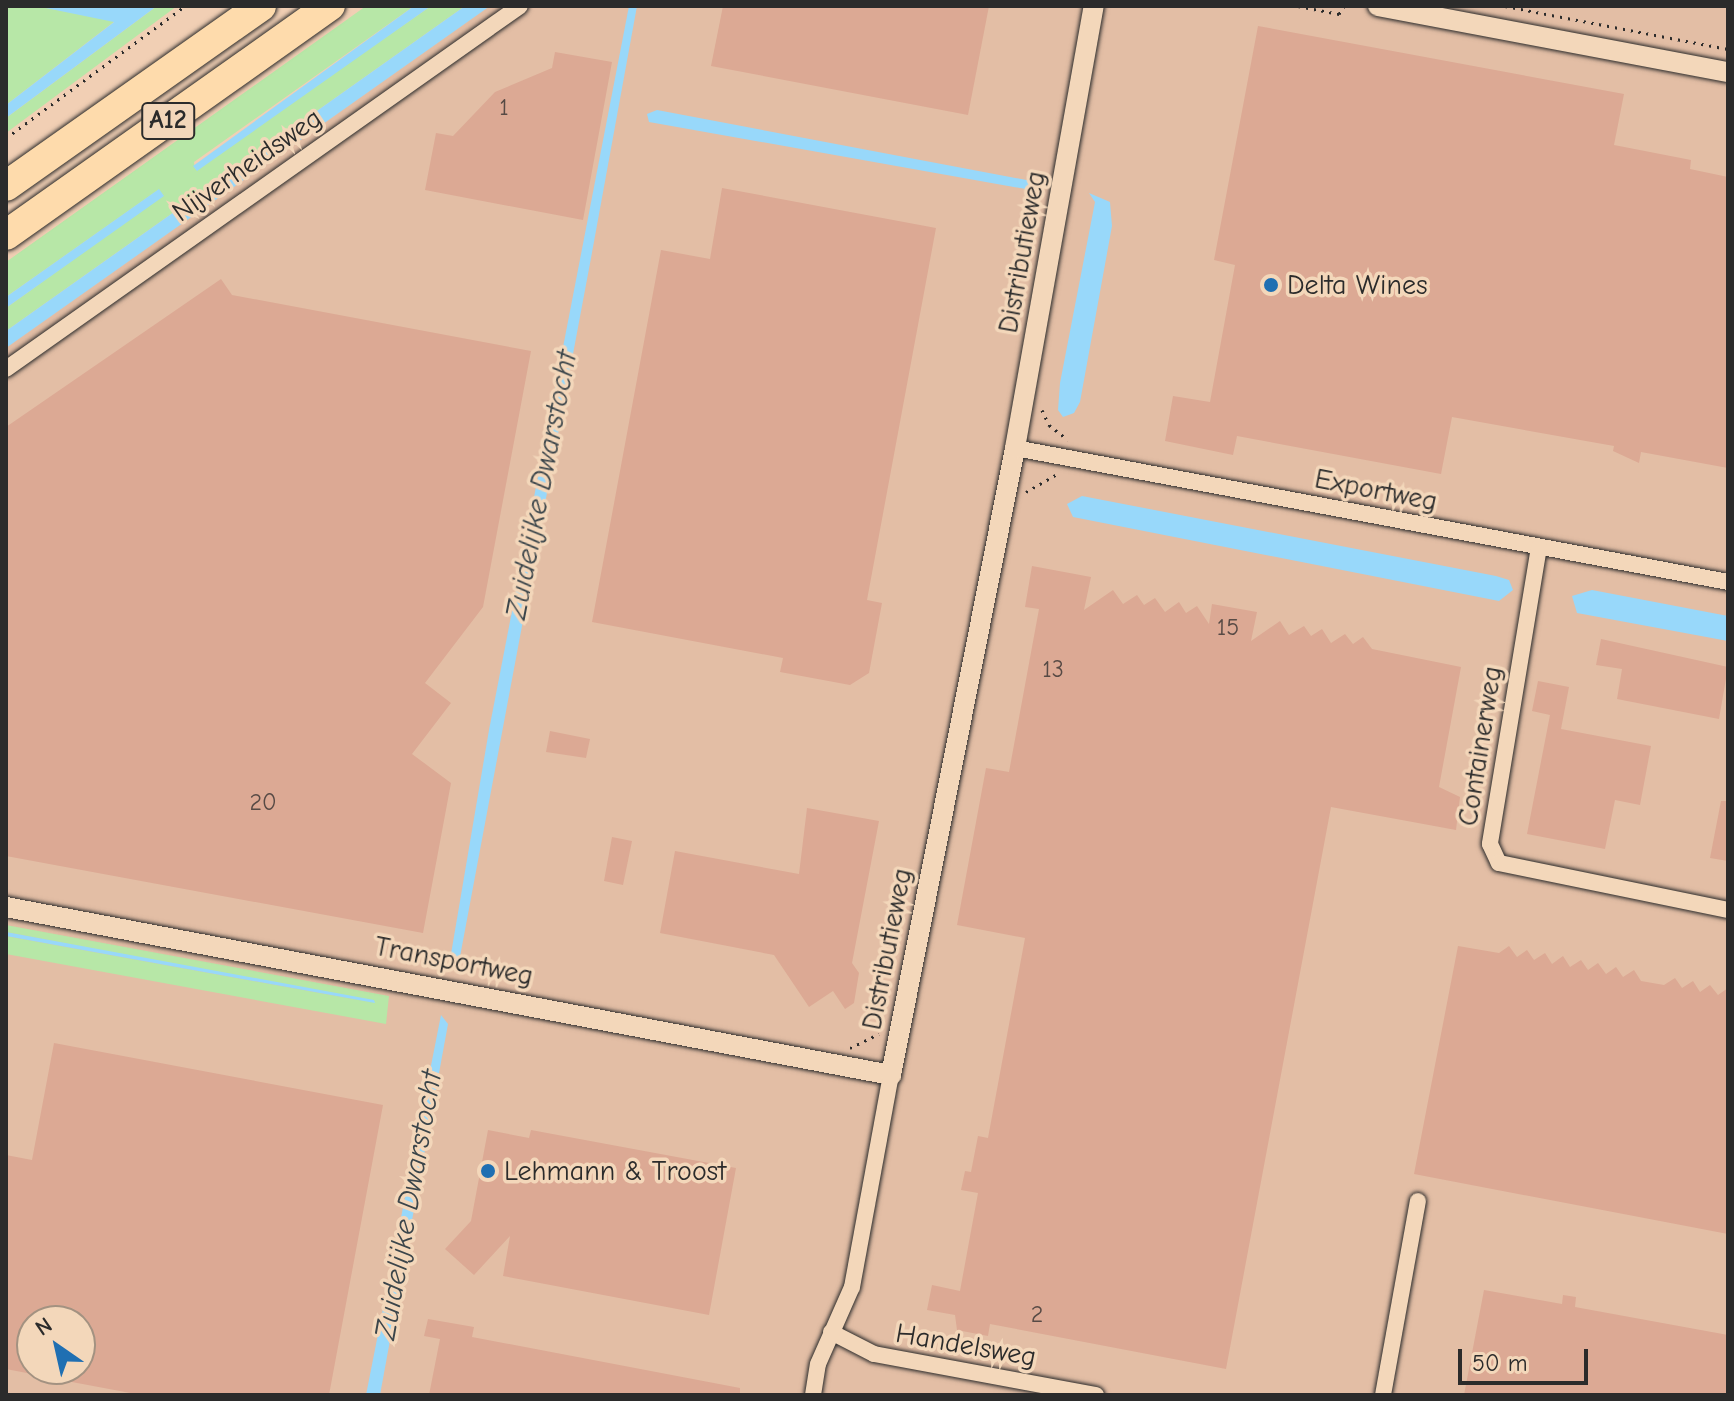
<!DOCTYPE html>
<html>
<head>
<meta charset="utf-8">
<style>
  body { margin:0 }
  #map { position:relative; width:1734px; height:1401px; overflow:hidden; background:#f1cfb4; font-family:"Comic Neue",sans-serif }
  div>[style] { position:absolute }
  .built>* { inset:0; background:#e3bea5 }
  .green>* { inset:0; background:#b7e7a7 }
  .water>* { inset:0; background:#98d8fa }
  .building>* { inset:0; background:#dca994 }
  .path>* { height:3px; margin-top:-1.5px; transform-origin:0; background:repeating-linear-gradient(90deg,#2b2b2b 0 2px,transparent 0 8px) }
  .roads { filter:drop-shadow(0 0 2px #2b2b2b) drop-shadow(0 0 2px #2b2b2b) }
  .minor>* { height:16px; margin:-8px; padding:0 8px; transform-origin:8px; border-radius:8px; background:#f3d7ba }
  .tertiary>* { height:20px; margin:-10px; padding:0 10px; transform-origin:10px; border-radius:10px; background:#f3d7ba }
  .motorway>* { height:30px; margin:-15px; padding:0 15px; transform-origin:15px; border-radius:15px; background:#fedbac }
  .dots>* { width:22px; height:22px; translate:-50% -50%; box-sizing:border-box; border:4px solid #f3d7ba; border-radius:50% }
  span { translate:-50% -50%; white-space:nowrap; text-align:center; line-height:1.15; -webkit-text-stroke:7px #f3d7ba; paint-order:stroke }
  .number-label { font-size:24px; color:#574a45 }
  .number-label span { -webkit-text-stroke-width:0 }
  .shield-label span { padding:2px 6px; background:#f3d7ba; border:2px solid; border-radius:6px; -webkit-text-stroke-width:0 }
  .shield-label { font-size:26px; color:#2b2b2b; font-weight:700 }
  .street-label { font-size:28px; color:#2b2b2b }
  .poi-label { font-size:28px; color:#2b2b2b }
  .left { translate:0 -50%; text-align:left }
  .water-label { font-size:30px; color:#3b454a; font-style:italic }
  .frame { position:absolute; inset:0; border:8px solid #2b2b2b; pointer-events:none }
  .north { position:absolute; left:16px; top:1305px; width:80px; height:80px; box-sizing:border-box; background:#f3d7ba; border:2px solid #a39281; border-radius:50%; rotate:326deg; font-size:22px; font-weight:700; line-height:32px; text-align:center; color:#2b2b2b }
  .north::after { content:''; display:block; margin:auto; width:28px; height:36px; background:#1f6fb2; clip-path:polygon(50% 0,100% 100%,50% 72%,0 100%) }
  .scale { position:absolute; left:1458px; top:1349px; width:130px; height:36px; box-sizing:border-box; border:4px solid #2b2b2b; border-top:0; padding-left:10px; font-size:24px; line-height:28px; white-space:nowrap; color:#2b2b2b; -webkit-text-stroke:6px #f3d7ba; paint-order:stroke }
</style>
</head>
<body>
<div id="map">
  <div class="built">
    <i style="clip-path:polygon(evenodd,466px 6px,1728px 6px,1728px 1395px,6px 1395px,6px 333px,466px 6px,32px 1321px,80px 1321px,80px 1369px,32px 1369px,32px 1321px)"></i>
  </div>
  <div class="green">
    <i style="clip-path:polygon(6px 6px,36px 6px,115px 21px,6px 105px)"></i>
    <i style="clip-path:polygon(157px 6px,177px 6px,6px 133px,6px 118px)"></i>
    <i style="clip-path:polygon(366px 6px,414px 6px,194px 162px,195px 169px,431px 6px,465px 6px,6px 331px,6px 308px,163px 195px,158px 190px,6px 297px,6px 262px)"></i>
    <i style="clip-path:polygon(6px 925px,389px 996px,386px 1024px,6px 954px,6px 936px,375px 1003px,6px 932px)"></i>
  </div>
  <div class="water">
    <i style="clip-path:polygon(36px 6px,157px 6px,6px 118px,6px 105px,114px 22px)"></i>
    <i style="clip-path:polygon(414px 6px,431px 6px,197px 171px,193px 166px)"></i>
    <i style="clip-path:polygon(465px 6px,490px 6px,6px 348px,6px 331px)"></i>
    <i style="clip-path:polygon(629px 6px,637px 6px,591px 258px,459px 962px,453px 965px,450px 960px,489px 730px)"></i>
    <i style="clip-path:polygon(657px 110px,1037px 182px,1039px 187px,1031px 190px,649px 122px,647px 114px)"></i>
    <i style="clip-path:polygon(159px 189px,164px 196px,6px 308px,6px 297px)"></i>
    <i style="clip-path:polygon(1089px 193px,1110px 202px,1112px 226px,1080px 402px,1074px 413px,1063px 417px,1058px 410px,1060px 383px,1095px 202px)"></i>
    <i style="clip-path:polygon(1082px 496px,1496px 576px,1509px 580px,1513px 590px,1499px 601px,1073px 517px,1067px 504px)"></i>
    <i style="clip-path:polygon(1592px 590px,1728px 616px,1728px 641px,1577px 613px,1572px 596px)"></i>
    <i style="clip-path:polygon(6px 932px,374px 1000px,375px 1003px,6px 936px)"></i>
    <i style="clip-path:polygon(441px 1015px,448px 1024px,380px 1395px,366px 1395px)"></i>
  </div>
  <div class="building">
    <i style="clip-path:polygon(723px 6px,989px 6px,968px 115px,711px 66px)"></i>
    <i style="clip-path:polygon(1258px 26px,1624px 94px,1614px 145px,1691px 160px,1690px 169px,1728px 177px,1728px 468px,1641px 452px,1639px 463px,1613px 451px,1614px 446px,1452px 417px,1441px 474px,1237px 436px,1233px 455px,1165px 441px,1173px 396px,1210px 402px,1235px 265px,1214px 260px)"></i>
    <i style="clip-path:polygon(555px 52px,612px 62px,583px 220px,425px 190px,436px 133px,453px 136px,495px 92px,552px 68px)"></i>
    <i style="clip-path:polygon(722px 188px,936px 228px,867px 600px,882px 603px,869px 673px,850px 685px,780px 672px,783px 658px,592px 622px,661px 250px,710px 259px)"></i>
    <i style="clip-path:polygon(221px 279px,232px 295px,531px 351px,483px 607px,425px 683px,451px 703px,412px 754px,451px 783px,423px 933px,6px 856px,6px 427px)"></i>
    <i style="clip-path:polygon(1032px 566px,1091px 577px,1084px 610px,1113px 590px,1123px 604px,1137px 595px,1144px 605px,1155px 598px,1165px 612px,1179px 602px,1186px 613px,1197px 606px,1209px 624px,1212px 604px,1257px 612px,1251px 641px,1280px 621px,1289px 635px,1304px 626px,1311px 636px,1322px 629px,1331px 643px,1345px 634px,1353px 644px,1363px 637px,1372px 649px,1461px 667px,1439px 787px,1460px 797px,1456px 830px,1331px 807px,1226px 1369px,990px 1324px,988px 1336px,957px 1330px,955px 1315px,927px 1310px,932px 1285px,960px 1291px,978px 1193px,961px 1190px,965px 1171px,971px 1172px,978px 1136px,988px 1138px,1025px 938px,957px 925px,986px 768px,1009px 772px,1039px 609px,1025px 607px)"></i>
    <i style="clip-path:polygon(1601px 639px,1728px 667px,1719px 719px,1617px 699px,1622px 669px,1596px 665px)"></i>
    <i style="clip-path:polygon(1538px 681px,1569px 687px,1561px 729px,1651px 746px,1640px 805px,1615px 800px,1605px 849px,1527px 834px,1550px 715px,1532px 711px)"></i>
    <i style="clip-path:polygon(550px 731px,590px 739px,586px 758px,546px 752px)"></i>
    <i style="clip-path:polygon(1721px 801px,1728px 801px,1728px 861px,1710px 858px)"></i>
    <i style="clip-path:polygon(807px 808px,879px 821px,852px 963px,859px 973px,854px 1003px,845px 1009px,833px 991px,809px 1007px,774px 955px,660px 933px,675px 851px,799px 874px)"></i>
    <i style="clip-path:polygon(612px 837px,632px 841px,623px 885px,604px 881px)"></i>
    <i style="clip-path:polygon(1458px 946px,1499px 953px,1509px 946px,1517px 957px,1527px 950px,1534px 960px,1545px 953px,1552px 964px,1563px 956px,1570px 967px,1581px 960px,1588px 970px,1598px 963px,1606px 974px,1616px 967px,1623px 977px,1634px 970px,1641px 981px,1664px 985px,1675px 978px,1682px 988px,1693px 981px,1700px 992px,1710px 985px,1718px 995px,1728px 988px,1728px 1234px,1414px 1174px)"></i>
    <i style="clip-path:polygon(54px 1043px,383px 1105px,329px 1395px,141px 1395px,40px 1376px,40px 1369px,80px 1369px,80px 1321px,32px 1321px,32px 1374px,6px 1369px,6px 1155px,32px 1160px)"></i>
    <i style="clip-path:polygon(488px 1130px,529px 1138px,531px 1130px,736px 1168px,709px 1315px,503px 1276px,510px 1236px,474px 1275px,445px 1249px,471px 1221px)"></i>
    <i style="clip-path:polygon(1484px 1290px,1562px 1304px,1563px 1295px,1576px 1297px,1575px 1307px,1728px 1335px,1728px 1395px,1464px 1395px)"></i>
    <i style="clip-path:polygon(428px 1319px,474px 1327px,472px 1337px,740px 1388px,740px 1395px,429px 1395px,440px 1339px,424px 1336px)"></i>
  </div>
  <div class="path">
    <i style="left:1298px;top:6px;width:42px;rotate:11deg"></i>
    <i style="left:1339px;top:14px;width:9px;rotate:-58deg"></i>
    <i style="left:1505px;top:6px;width:227px;rotate:10.9deg"></i>
    <i style="left:6px;top:138px;width:222px;rotate:-36.4deg"></i>
    <i style="left:1042px;top:410px;width:17px;rotate:65deg"></i>
    <i style="left:1049px;top:425px;width:24px;rotate:38deg"></i>
    <i style="left:1026px;top:492px;width:36px;rotate:-30deg"></i>
    <i style="left:850px;top:1048px;width:32px;rotate:-26deg"></i>
  </div>
  <div class="roads">
    <div class="minor">
      <i style="left:6px;top:369px;width:629px;rotate:-35.23deg"></i>
      <i style="left:1015px;top:448px;width:725px;rotate:10.64deg"></i>
      <i style="left:1539px;top:547px;width:301px;rotate:99.4deg"></i>
      <i style="left:1490px;top:844px;width:21px;rotate:65deg"></i>
      <i style="left:1499px;top:863px;width:234px;rotate:11.6deg"></i>
      <i style="left:831px;top:1332px;width:48px;rotate:27.1deg"></i>
      <i style="left:874px;top:1354px;width:226px;rotate:10.5deg"></i>
      <i style="left:813px;top:1395px;width:31px;rotate:-81deg"></i>
      <i style="left:818px;top:1364px;width:84px;rotate:-66.2deg"></i>
      <i style="left:852px;top:1287px;width:216px;rotate:-79.6deg"></i>
      <i style="left:1383px;top:1395px;width:197px;rotate:-79.8deg"></i>
    </div>
    <div class="tertiary">
      <i style="left:1378px;top:6px;width:356px;rotate:10.7deg"></i>
      <i style="left:6px;top:907px;width:901px;rotate:10.75deg"></i>
      <i style="left:891px;top:1075px;width:639px;rotate:-78.81deg"></i>
      <i style="left:1015px;top:448px;width:449px;rotate:-79.9deg"></i>
    </div>
    <div class="motorway">
      <i style="left:6px;top:186px;width:312px;rotate:-35.2deg"></i>
      <i style="left:6px;top:235px;width:397px;rotate:-35.3deg"></i>
    </div>
  </div>
  <div class="dots">
    <i style="left:1271px;top:285px;background:#1f6fb2"></i>
    <i style="left:488px;top:1171px;background:#1f6fb2"></i>
  </div>
  <div class="number-label">
    <span style="left:504px;top:108px">1</span>
    <span style="left:1228px;top:628px">15</span>
    <span style="left:1053px;top:670px">13</span>
    <span style="left:263px;top:803px">20</span>
    <span style="left:1037px;top:1315px">2</span>
  </div>
  <div class="shield-label">
    <span style="left:168px;top:121px">A12</span>
  </div>
  <div class="street-label">
    <span style="left:247px;top:165px;rotate:-35deg">Nijverheidsweg</span>
    <span style="left:1022px;top:252px;rotate:-80deg">Distributieweg</span>
    <span style="left:1376px;top:490px;rotate:11deg">Exportweg</span>
    <span style="left:1480px;top:746px;rotate:-81deg">Containerweg</span>
    <span style="left:887px;top:949px;rotate:-79deg">Distributieweg</span>
    <span style="left:454px;top:961px;rotate:11deg">Transportweg</span>
    <span style="left:966px;top:1345px;rotate:10deg">Handelsweg</span>
  </div>
  <div class="poi-label">
    <span class="left" style="left:1287px;top:285px">Delta Wines</span>
    <span class="left" style="left:504px;top:1171px">Lehmann &amp; Troost</span>
  </div>
  <div class="water-label">
    <span style="left:542px;top:485px;rotate:-79deg">Zuidelijke Dwarstocht</span>
    <span style="left:409px;top:1205px;rotate:-80deg">Zuidelijke Dwarstocht</span>
  </div>
  <div class="frame"></div>
  <div class="north">N</div>
  <div class="scale">50 m</div>
</div>
</body>
</html>
